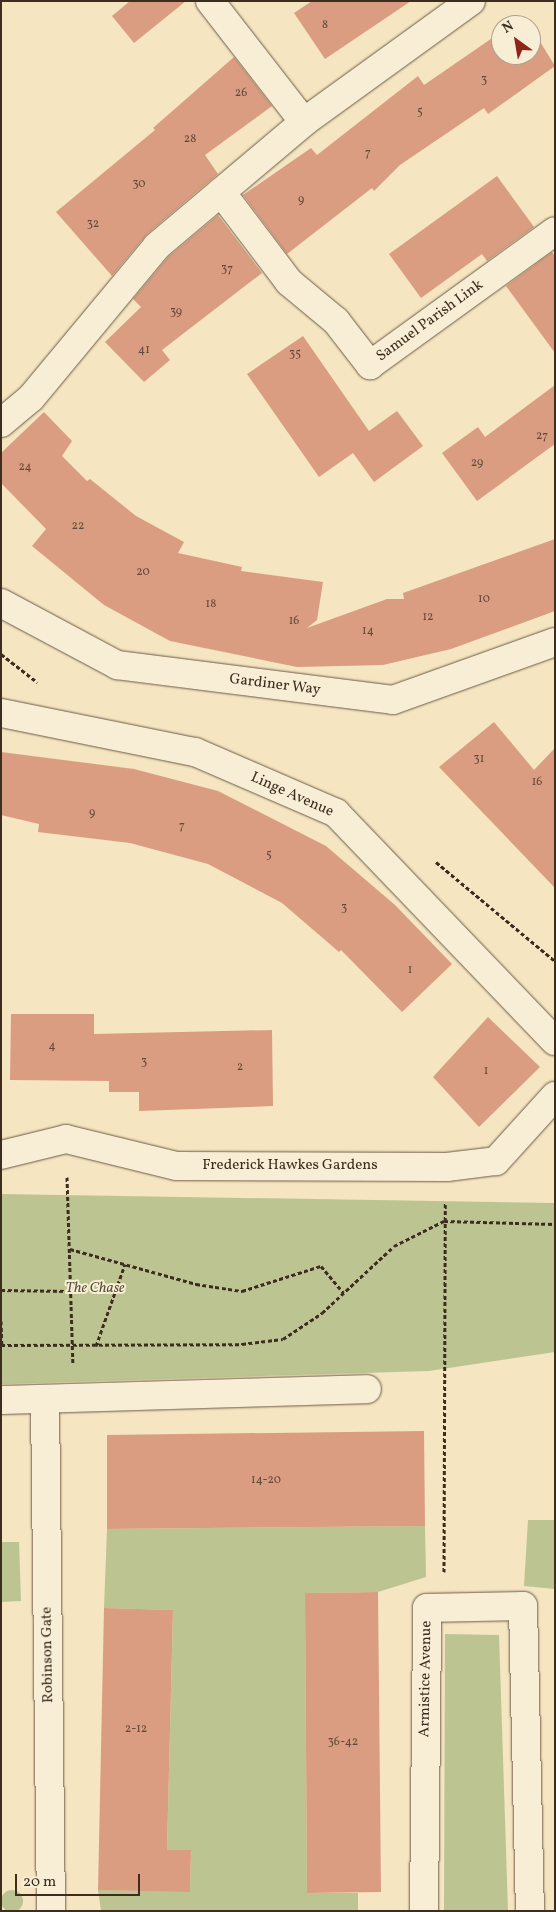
<!DOCTYPE html>
<html>
<head>
<meta charset="utf-8">
<style>
  body { margin:0 }
  #map { position:relative; width:556px; height:1912px; overflow:hidden; background:#f5e5c0; font-family:Vollkorn,serif }
  div>[style] { position:absolute }
  .green>* { inset:0; background:#bcc592 }
  .round { border-radius:50% }
  .building>* { inset:0; background:#da9d81 }
  .path>* { height:3px; margin-top:-1.5px; transform-origin:0; background:repeating-linear-gradient(90deg,#3d2d1f 0 4px,transparent 0 6.5px) }
  .roads { filter:drop-shadow(0 0 1px #6b5b47) drop-shadow(0 0 1px #6b5b47) }
  .street>* { height:28px; margin:-14px; padding:0 14px; transform-origin:14px; border-radius:14px; background:#f8eed6 }
  span { translate:-50% -50%; white-space:nowrap; text-align:center; line-height:1.15; -webkit-text-stroke:4px #f8eed6; paint-order:stroke }
  .number-label { font-size:12px; color:#644938 }
  .number-label span { -webkit-text-stroke-width:0 }
  .street-label { font-size:15px; color:#3d2d1f }
  .park-label { font-size:15px; color:#5d533c; font-style:italic }
  .frame { position:absolute; inset:0; border:2px solid #3d2d1f; pointer-events:none }
  .north { position:absolute; left:491px; top:15px; width:50px; height:50px; box-sizing:border-box; background:#f8eed6; border:1px solid #ada18d; border-radius:50%; rotate:328deg; font-size:14px; font-weight:700; line-height:20px; text-align:center; color:#3d2d1f }
  .north::after { content:''; display:block; margin:auto; width:18px; height:22px; background:#8f2418; clip-path:polygon(50% 0,100% 100%,50% 72%,0 100%) }
  .scale { position:absolute; left:15px; top:1874px; width:125px; height:22px; box-sizing:border-box; border:2px solid #3d2d1f; border-top:0; padding-left:6px; font-size:15px; line-height:18px; white-space:nowrap; color:#3d2d1f; -webkit-text-stroke:4px #f8eed6; paint-order:stroke }
</style>
</head>
<body>
<div id="map">
  <div class="green">
    <i style="clip-path:polygon(1px 1194px,555px 1203px,555px 1352px,429px 1371px,1px 1384px)"></i>
    <i style="clip-path:polygon(528px 1520px,555px 1520px,555px 1589px,524px 1586px)"></i>
    <i style="clip-path:polygon(425px 1526px,426px 1577px,378px 1592px,305px 1593px,307px 1893px,358px 1893px,358px 1911px,101px 1911px,98px 1890px,190px 1891px,191px 1850px,167px 1850px,173px 1610px,104px 1608px,107px 1529px)"></i>
    <i style="clip-path:polygon(1px 1542px,19px 1542px,21px 1601px,1px 1602px)"></i>
    <i style="clip-path:polygon(445px 1634px,499px 1635px,508px 1911px,444px 1911px)"></i>
    <i class="round" style="left:1px;top:1890px;width:22px;height:22px"></i>
  </div>
  <div class="building">
    <i style="clip-path:polygon(130px 1px,186px 1px,134px 43px,112px 16px)"></i>
    <i style="clip-path:polygon(312px 1px,411px 1px,325px 59px,294px 13px)"></i>
    <i style="clip-path:polygon(524px 16px,529px 25px,511px 25px)"></i>
    <i style="clip-path:polygon(531px 27px,555px 66px,488px 114px,484px 108px,400px 165px,374px 191px,372px 188px,287px 254px,243px 195px,311px 148px,317px 155px,418px 76px,424px 85px,501px 32px,501px 55px,531px 55px)"></i>
    <i style="clip-path:polygon(234px 57px,272px 106px,205px 155px,218px 174px,147px 234px,112px 276px,56px 212px,155px 130px,153px 128px)"></i>
    <i style="clip-path:polygon(497px 176px,534px 227px,487px 261px,482px 254px,421px 298px,389px 254px)"></i>
    <i style="clip-path:polygon(218px 215px,262px 273px,162px 350px,170px 360px,144px 382px,105px 342px,141px 307px,133px 299px,168px 257px)"></i>
    <i style="clip-path:polygon(552px 252px,555px 256px,555px 353px,506px 286px)"></i>
    <i style="clip-path:polygon(303px 336px,369px 431px,397px 411px,423px 446px,374px 482px,353px 453px,319px 477px,247px 374px)"></i>
    <i style="clip-path:polygon(555px 385px,555px 444px,477px 501px,442px 453px,478px 427px,485px 437px)"></i>
    <i style="clip-path:polygon(44px 412px,72px 441px,62px 456px,87px 481px,90px 479px,136px 516px,184px 542px,178px 553px,242px 567px,241px 571px,323px 582px,317px 620px,307px 628px,387px 599px,404px 599px,403px 593px,555px 539px,555px 611px,451px 649px,383px 665px,297px 667px,170px 641px,104px 605px,32px 546px,46px 529px,1px 483px,1px 453px)"></i>
    <i style="clip-path:polygon(494px 722px,534px 770px,555px 748px,555px 888px,439px 767px)"></i>
    <i style="clip-path:polygon(1px 752px,134px 769px,218px 791px,326px 846px,395px 905px,452px 964px,402px 1012px,341px 950px,339px 952px,282px 903px,208px 864px,130px 843px,38px 832px,39px 824px,1px 815px)"></i>
    <i style="clip-path:polygon(11px 1014px,94px 1014px,94px 1034px,272px 1030px,273px 1106px,139px 1111px,139px 1092px,109px 1092px,109px 1081px,10px 1080px)"></i>
    <i style="clip-path:polygon(488px 1017px,540px 1067px,479px 1127px,433px 1077px)"></i>
    <i style="clip-path:polygon(424px 1431px,425px 1526px,107px 1529px,107px 1435px)"></i>
    <i style="clip-path:polygon(378px 1592px,381px 1892px,307px 1893px,305px 1593px)"></i>
    <i style="clip-path:polygon(104px 1608px,173px 1610px,167px 1850px,191px 1850px,190px 1892px,98px 1890px)"></i>
  </div>
  <div class="path">
    <i style="left:1px;top:654px;width:46px;rotate:37.9deg"></i>
    <i style="left:436px;top:862px;width:155px;rotate:39.8deg"></i>
    <i style="left:67px;top:1177px;width:186px;rotate:88.2deg"></i>
    <i style="left:70px;top:1249px;width:131px;rotate:15.5deg"></i>
    <i style="left:196px;top:1284px;width:47px;rotate:8.7deg"></i>
    <i style="left:242px;top:1291px;width:83px;rotate:-17.6deg"></i>
    <i style="left:321px;top:1266px;width:35px;rotate:50deg"></i>
    <i style="left:1px;top:1290px;width:70px;rotate:0.8deg"></i>
    <i style="left:1px;top:1321px;width:24px;rotate:88deg"></i>
    <i style="left:1px;top:1345px;width:241px;rotate:-0.2deg"></i>
    <i style="left:242px;top:1344px;width:41px;rotate:-7deg"></i>
    <i style="left:283px;top:1339px;width:47px;rotate:-33.7deg"></i>
    <i style="left:322px;top:1313px;width:98px;rotate:-42.9deg"></i>
    <i style="left:394px;top:1246px;width:56px;rotate:-26.6deg"></i>
    <i style="left:444px;top:1221px;width:111px;rotate:1.5deg"></i>
    <i style="left:96px;top:1346px;width:87px;rotate:-70.5deg"></i>
    <i style="left:444px;top:1572px;width:369px;rotate:-89.8deg"></i>
  </div>
  <div class="roads">
    <div class="street">
      <i style="left:210px;top:1px;width:153px;rotate:52.2deg"></i>
      <i style="left:221px;top:192px;width:113px;rotate:52.9deg"></i>
      <i style="left:289px;top:282px;width:61px;rotate:39.7deg"></i>
      <i style="left:336px;top:321px;width:56px;rotate:52.3deg"></i>
      <i style="left:370px;top:365px;width:228px;rotate:-35.9deg"></i>
      <i style="left:1px;top:423px;width:39px;rotate:-40deg"></i>
      <i style="left:31px;top:398px;width:197px;rotate:-50.3deg"></i>
      <i style="left:157px;top:246px;width:192px;rotate:-40.1deg"></i>
      <i style="left:304px;top:122px;width:206px;rotate:-35.9deg"></i>
      <i style="left:1px;top:603px;width:132px;rotate:28.1deg"></i>
      <i style="left:117px;top:665px;width:278px;rotate:7.2deg"></i>
      <i style="left:393px;top:700px;width:172px;rotate:-19.7deg"></i>
      <i style="left:1px;top:713px;width:198px;rotate:11.4deg"></i>
      <i style="left:195px;top:752px;width:154px;rotate:23.4deg"></i>
      <i style="left:336px;top:813px;width:316px;rotate:46.2deg"></i>
      <i style="left:1px;top:1155px;width:67px;rotate:-13.8deg"></i>
      <i style="left:66px;top:1139px;width:113px;rotate:13.8deg"></i>
      <i style="left:176px;top:1166px;width:271px;rotate:0.2deg"></i>
      <i style="left:447px;top:1167px;width:49px;rotate:-7deg"></i>
      <i style="left:496px;top:1161px;width:88px;rotate:-47.8deg"></i>
      <i style="left:1px;top:1400px;width:366px;rotate:-1.7deg"></i>
      <i style="left:45px;top:1400px;width:511px;rotate:89.33deg"></i>
      <i style="left:424px;top:1911px;width:303px;rotate:-89.4deg"></i>
      <i style="left:427px;top:1608px;width:96px;rotate:-1.2deg"></i>
      <i style="left:523px;top:1606px;width:305px;rotate:88.7deg"></i>
    </div>
  </div>
  <div class="number-label">
    <span style="left:325px;top:26px">8</span>
    <span style="left:484px;top:81px">3</span>
    <span style="left:241px;top:94px">26</span>
    <span style="left:420px;top:113px">5</span>
    <span style="left:190px;top:140px">28</span>
    <span style="left:368px;top:154px">7</span>
    <span style="left:139px;top:185px">30</span>
    <span style="left:301px;top:201px">9</span>
    <span style="left:93px;top:225px">32</span>
    <span style="left:227px;top:270px">37</span>
    <span style="left:176px;top:313px">39</span>
    <span style="left:144px;top:351px">41</span>
    <span style="left:295px;top:355px">35</span>
    <span style="left:542px;top:437px">27</span>
    <span style="left:477px;top:464px">29</span>
    <span style="left:25px;top:468px">24</span>
    <span style="left:78px;top:527px">22</span>
    <span style="left:143px;top:573px">20</span>
    <span style="left:484px;top:600px">10</span>
    <span style="left:211px;top:605px">18</span>
    <span style="left:428px;top:618px">12</span>
    <span style="left:294px;top:622px">16</span>
    <span style="left:368px;top:632px">14</span>
    <span style="left:479px;top:760px">31</span>
    <span style="left:537px;top:783px">16</span>
    <span style="left:92px;top:814px">9</span>
    <span style="left:182px;top:827px">7</span>
    <span style="left:269px;top:856px">5</span>
    <span style="left:344px;top:909px">3</span>
    <span style="left:410px;top:971px">1</span>
    <span style="left:52px;top:1047px">4</span>
    <span style="left:144px;top:1063px">3</span>
    <span style="left:240px;top:1068px">2</span>
    <span style="left:486px;top:1072px">1</span>
    <span style="left:266px;top:1481px">14-20</span>
    <span style="left:136px;top:1730px">2-12</span>
    <span style="left:343px;top:1743px">36-42</span>
  </div>
  <div class="street-label">
    <span style="left:430px;top:321px;rotate:-36deg">Samuel Parish Link</span>
    <span style="left:275px;top:685px;rotate:7deg">Gardiner Way</span>
    <span style="left:292px;top:795px;rotate:24deg">Linge Avenue</span>
    <span style="left:290px;top:1166px">Frederick Hawkes Gardens</span>
    <span style="left:48px;top:1655px;rotate:-91deg">Robinson Gate</span>
    <span style="left:426px;top:1679px;rotate:-89deg">Armistice Avenue</span>
  </div>
  <div class="park-label">
    <span style="left:95px;top:1289px">The Chase</span>
  </div>
  <div class="frame"></div>
  <div class="north">N</div>
  <div class="scale">20 m</div>
</div>
</body>
</html>
